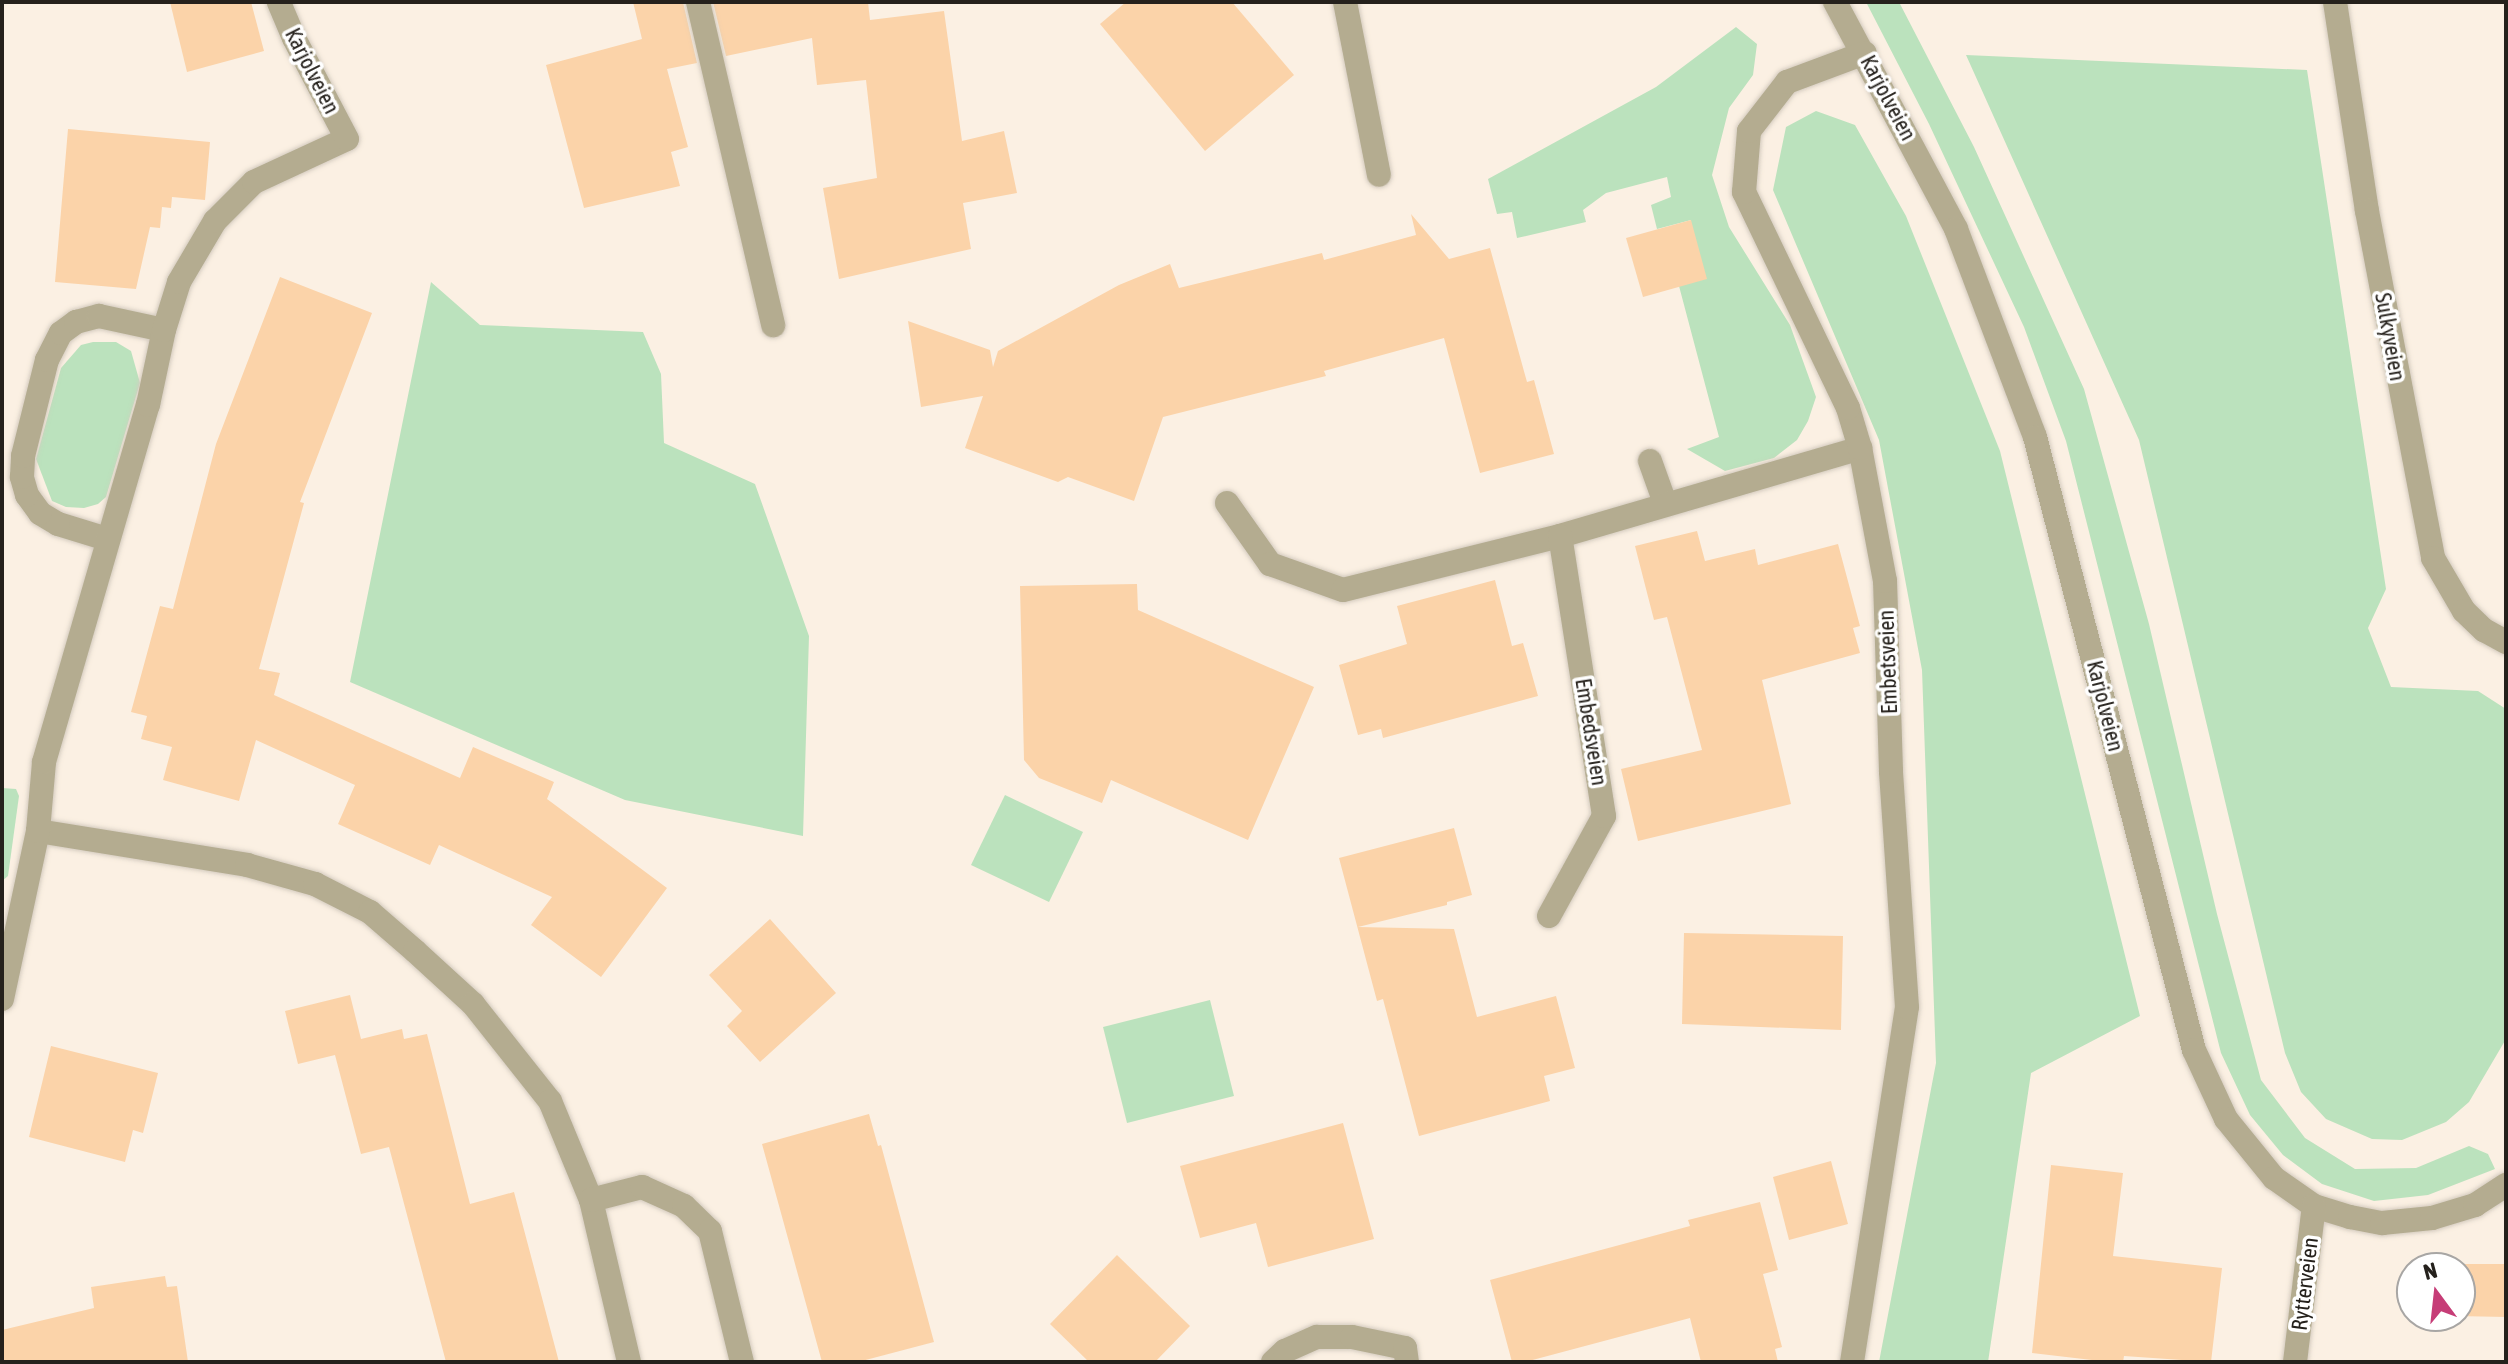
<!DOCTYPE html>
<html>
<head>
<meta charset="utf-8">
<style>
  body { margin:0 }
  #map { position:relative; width:2508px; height:1364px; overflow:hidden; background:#fbf0e3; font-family:"Asap Condensed",sans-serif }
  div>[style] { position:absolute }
  .green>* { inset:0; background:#bbe2bd }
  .building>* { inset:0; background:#fbd3a9 }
  .roads { filter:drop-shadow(0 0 2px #d4cbbf) drop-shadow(0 0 2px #d4cbbf) }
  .minor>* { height:24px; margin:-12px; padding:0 12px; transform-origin:12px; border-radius:12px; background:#b4ac90 }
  span { translate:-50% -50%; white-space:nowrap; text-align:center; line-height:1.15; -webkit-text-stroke:7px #fff; paint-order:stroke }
  .street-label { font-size:22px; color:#25211c }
  .frame { position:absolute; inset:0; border:4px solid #25211c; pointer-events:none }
  .north { position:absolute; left:2396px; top:1252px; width:80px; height:80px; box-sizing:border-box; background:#fff; border:2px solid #a8a6a4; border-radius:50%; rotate:345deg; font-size:22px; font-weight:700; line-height:32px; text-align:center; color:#25211c }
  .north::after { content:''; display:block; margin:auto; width:28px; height:36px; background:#c63d77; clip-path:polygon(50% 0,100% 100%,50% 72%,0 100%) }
</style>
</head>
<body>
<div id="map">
  <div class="green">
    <i style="clip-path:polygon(1866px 2px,1899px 2px,1974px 147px,2084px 389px,2149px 624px,2217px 914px,2261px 1080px,2305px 1138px,2355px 1169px,2416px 1168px,2469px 1146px,2488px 1154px,2495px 1169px,2428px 1195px,2374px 1201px,2322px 1184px,2283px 1155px,2250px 1115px,2221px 1053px,2066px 441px,2024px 327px,1929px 124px)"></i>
    <i style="clip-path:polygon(1736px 27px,1757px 44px,1753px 75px,1729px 108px,1712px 175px,1729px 227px,1790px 325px,1816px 397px,1808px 421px,1797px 440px,1774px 458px,1725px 471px,1687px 449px,1719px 437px,1679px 286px,1691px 220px,1657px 229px,1651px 205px,1671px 197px,1667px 177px,1606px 193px,1583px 210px,1586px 222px,1517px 238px,1512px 212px,1497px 214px,1488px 179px,1656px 87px)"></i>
    <i style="clip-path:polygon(1966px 55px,2307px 70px,2386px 589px,2368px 628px,2391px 687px,2478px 691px,2506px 709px,2506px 1039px,2469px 1102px,2446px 1122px,2402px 1140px,2372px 1139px,2326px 1119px,2301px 1092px,2285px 1053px,2139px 440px)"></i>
    <i style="clip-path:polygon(1816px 111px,1855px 125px,1906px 216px,2000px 451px,2140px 1016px,2031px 1073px,1988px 1362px,1879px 1362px,1936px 1063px,1922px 670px,1879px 440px,1773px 190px,1786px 127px)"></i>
    <i style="clip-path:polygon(431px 282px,480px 325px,643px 332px,661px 374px,664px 443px,755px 484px,809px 636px,803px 836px,625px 800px,350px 682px)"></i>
    <i style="clip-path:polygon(93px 342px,116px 342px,131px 351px,140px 383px,106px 497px,98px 504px,84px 508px,66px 507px,52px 501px,36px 459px,61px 368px,81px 345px)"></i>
    <i style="clip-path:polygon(2px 788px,16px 789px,19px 796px,8px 876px,2px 881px)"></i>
    <i style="clip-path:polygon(1005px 795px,1083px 832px,1049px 902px,971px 865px)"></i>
    <i style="clip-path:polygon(1210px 1000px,1234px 1096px,1127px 1123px,1103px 1027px)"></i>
  </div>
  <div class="building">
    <i style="clip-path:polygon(170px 2px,251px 2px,264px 51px,187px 72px)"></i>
    <i style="clip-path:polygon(633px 2px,683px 2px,697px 63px,667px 69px,688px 147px,671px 152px,680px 186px,584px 208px,546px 65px,642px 39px)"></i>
    <i style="clip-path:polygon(713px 2px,868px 2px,870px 20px,944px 11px,962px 141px,1004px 131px,1017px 193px,963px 203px,971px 249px,839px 279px,823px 188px,877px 178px,866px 80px,817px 85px,812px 38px,726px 56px)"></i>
    <i style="clip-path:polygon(1126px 2px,1232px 2px,1294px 75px,1205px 151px,1100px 24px)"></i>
    <i style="clip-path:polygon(68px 129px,210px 142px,205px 200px,172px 197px,171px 208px,162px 207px,160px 228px,150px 227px,136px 289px,55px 282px)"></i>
    <i style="clip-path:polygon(1411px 214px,1449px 259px,1490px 248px,1527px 382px,1534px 380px,1554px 454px,1480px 473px,1444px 338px,1324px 371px,1326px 376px,1163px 417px,1134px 501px,1068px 477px,1058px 482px,965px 448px,983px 396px,921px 407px,908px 321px,990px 350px,993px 367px,998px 351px,1119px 285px,1170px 264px,1179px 288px,1322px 253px,1324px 260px,1416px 235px)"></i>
    <i style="clip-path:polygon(1691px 220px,1707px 279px,1643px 297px,1626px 238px)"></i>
    <i style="clip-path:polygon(280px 277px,372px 313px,300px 502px,304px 503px,259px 669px,280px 673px,274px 695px,460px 778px,473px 747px,554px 782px,547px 799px,667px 888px,601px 977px,531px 925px,552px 897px,439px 845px,430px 865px,338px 824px,355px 785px,256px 740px,239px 801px,163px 780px,172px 747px,141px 739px,147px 716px,131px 712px,160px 606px,173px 609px,216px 444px)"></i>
    <i style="clip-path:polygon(1697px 531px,1705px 561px,1755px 549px,1758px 565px,1838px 544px,1860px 626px,1853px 628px,1860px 653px,1762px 680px,1791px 804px,1638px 841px,1621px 769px,1702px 750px,1667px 617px,1654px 620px,1635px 546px)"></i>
    <i style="clip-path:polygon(1495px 580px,1512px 646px,1523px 643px,1538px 696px,1383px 738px,1381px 729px,1358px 735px,1339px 665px,1407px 644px,1397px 606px)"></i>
    <i style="clip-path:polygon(1137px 584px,1138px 610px,1314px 687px,1248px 840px,1111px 780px,1102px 803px,1039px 778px,1024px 760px,1020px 586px)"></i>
    <i style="clip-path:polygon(1454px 828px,1472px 895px,1447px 902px,1447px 905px,1358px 927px,1454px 929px,1477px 1017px,1556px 996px,1575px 1068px,1544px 1076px,1550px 1101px,1419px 1136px,1383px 999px,1377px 1001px,1339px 858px)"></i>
    <i style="clip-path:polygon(770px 919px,836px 993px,760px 1062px,727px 1026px,742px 1011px,709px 975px)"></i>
    <i style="clip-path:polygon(1684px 933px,1843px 936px,1841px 1030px,1682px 1024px)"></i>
    <i style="clip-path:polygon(350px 995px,361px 1039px,402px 1029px,404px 1039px,427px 1034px,470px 1204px,514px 1192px,559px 1362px,446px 1362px,389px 1147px,361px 1154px,335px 1055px,298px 1064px,285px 1011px)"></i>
    <i style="clip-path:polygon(51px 1046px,158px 1073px,143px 1133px,133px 1130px,125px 1162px,29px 1137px)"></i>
    <i style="clip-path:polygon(869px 1114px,878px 1146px,881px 1145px,934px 1342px,858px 1362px,822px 1362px,762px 1144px)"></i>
    <i style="clip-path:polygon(1343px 1123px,1374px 1239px,1268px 1267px,1256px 1223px,1200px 1238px,1180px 1166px)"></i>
    <i style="clip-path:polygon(1831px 1161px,1848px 1224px,1789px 1240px,1773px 1177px)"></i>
    <i style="clip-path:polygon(2051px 1165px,2123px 1173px,2113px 1256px,2222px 1268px,2211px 1362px,2124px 1356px,2123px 1362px,2109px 1362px,2032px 1353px)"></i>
    <i style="clip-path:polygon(1760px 1202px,1778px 1270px,1763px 1274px,1782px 1347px,1775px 1349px,1778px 1362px,1701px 1362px,1690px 1318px,1525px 1362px,1512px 1362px,1490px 1280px,1690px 1226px,1688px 1220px)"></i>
    <i style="clip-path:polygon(1117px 1255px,1190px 1326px,1155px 1362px,1089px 1362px,1050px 1324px)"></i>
    <i style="clip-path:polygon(2456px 1264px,2506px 1264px,2506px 1317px,2456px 1316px,2460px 1316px,2460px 1268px)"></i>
    <i style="clip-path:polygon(165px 1276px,167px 1287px,177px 1286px,188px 1362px,2px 1362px,2px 1330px,94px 1308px,91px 1287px)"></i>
  </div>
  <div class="roads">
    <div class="minor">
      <i style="left:698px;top:2px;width:332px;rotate:76.9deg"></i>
      <i style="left:1345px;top:2px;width:176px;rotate:78.9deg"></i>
      <i style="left:1835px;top:2px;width:257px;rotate:61.9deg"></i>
      <i style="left:1956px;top:229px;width:222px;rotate:69.2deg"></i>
      <i style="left:2035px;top:437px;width:633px;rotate:75.46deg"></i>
      <i style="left:2194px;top:1050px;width:76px;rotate:65.1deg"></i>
      <i style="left:2226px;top:1119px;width:76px;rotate:50.9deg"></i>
      <i style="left:2274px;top:1178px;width:49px;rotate:35deg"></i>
      <i style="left:2314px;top:1206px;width:38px;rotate:17deg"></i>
      <i style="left:2350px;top:1217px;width:33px;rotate:11deg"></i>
      <i style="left:2382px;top:1223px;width:50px;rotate:-5.7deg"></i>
      <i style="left:2432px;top:1218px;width:45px;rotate:-16.8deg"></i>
      <i style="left:2475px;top:1205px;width:37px;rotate:-33deg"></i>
      <i style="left:2335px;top:2px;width:211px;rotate:81.3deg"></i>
      <i style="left:2367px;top:211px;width:353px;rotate:79.2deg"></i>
      <i style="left:2433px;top:558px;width:61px;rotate:59.7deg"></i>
      <i style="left:2464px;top:611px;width:28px;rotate:44deg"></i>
      <i style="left:2484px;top:630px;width:25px;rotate:29deg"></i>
      <i style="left:1650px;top:461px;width:45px;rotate:70.3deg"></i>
      <i style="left:1227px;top:503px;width:75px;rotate:54.8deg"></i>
      <i style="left:1270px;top:564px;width:77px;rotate:19.6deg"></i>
      <i style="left:1343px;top:590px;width:224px;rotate:-14deg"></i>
      <i style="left:1560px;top:536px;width:313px;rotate:-16.3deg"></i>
      <i style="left:107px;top:539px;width:51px;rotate:-163deg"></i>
      <i style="left:58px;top:524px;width:21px;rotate:-149deg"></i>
      <i style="left:40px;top:513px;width:22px;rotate:-126deg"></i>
      <i style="left:27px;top:495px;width:19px;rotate:-106deg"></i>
      <i style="left:22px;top:477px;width:21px;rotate:-87deg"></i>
      <i style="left:23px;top:456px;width:99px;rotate:-76deg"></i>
      <i style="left:47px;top:360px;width:30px;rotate:-63deg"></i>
      <i style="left:61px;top:333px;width:19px;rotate:-36deg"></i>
      <i style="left:76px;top:322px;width:24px;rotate:-15deg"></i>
      <i style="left:99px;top:316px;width:66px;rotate:12.2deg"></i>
      <i style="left:38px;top:831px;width:212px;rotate:9.2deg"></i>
      <i style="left:247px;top:865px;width:71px;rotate:15.6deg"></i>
      <i style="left:315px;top:884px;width:62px;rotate:27deg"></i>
      <i style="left:370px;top:912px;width:60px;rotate:40.9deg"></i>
      <i style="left:415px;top:951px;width:79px;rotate:42.4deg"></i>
      <i style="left:473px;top:1004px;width:124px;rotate:51.6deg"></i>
      <i style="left:550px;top:1101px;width:107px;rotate:67.5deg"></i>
      <i style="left:591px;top:1200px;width:166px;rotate:76.8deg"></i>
      <i style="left:1549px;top:916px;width:114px;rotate:-61.2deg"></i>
      <i style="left:1604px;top:816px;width:283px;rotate:-98.9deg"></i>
      <i style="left:2px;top:999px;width:172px;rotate:-77.9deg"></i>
      <i style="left:38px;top:831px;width:69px;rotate:-85deg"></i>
      <i style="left:44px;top:762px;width:372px;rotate:-73.8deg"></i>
      <i style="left:148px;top:405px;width:77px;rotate:-78deg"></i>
      <i style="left:164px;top:330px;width:50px;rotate:-72.6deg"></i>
      <i style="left:179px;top:282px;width:71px;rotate:-59.5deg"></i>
      <i style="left:215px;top:221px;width:55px;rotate:-45deg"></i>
      <i style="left:254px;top:182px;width:102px;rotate:-24.8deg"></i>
      <i style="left:347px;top:139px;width:114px;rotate:-117.7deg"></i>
      <i style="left:294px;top:38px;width:39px;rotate:-113deg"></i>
      <i style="left:591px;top:1200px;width:53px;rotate:-14.3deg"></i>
      <i style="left:642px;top:1187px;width:46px;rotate:24.3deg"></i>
      <i style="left:684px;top:1206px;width:36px;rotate:44deg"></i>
      <i style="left:710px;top:1231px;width:135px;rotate:76.3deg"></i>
      <i style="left:1273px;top:1362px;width:16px;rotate:-43deg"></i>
      <i style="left:1285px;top:1351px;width:35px;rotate:-24deg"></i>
      <i style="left:1317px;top:1337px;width:35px"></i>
      <i style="left:1352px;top:1337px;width:54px;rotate:11.7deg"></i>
      <i style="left:1405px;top:1348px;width:14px;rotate:82deg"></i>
      <i style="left:1852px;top:1362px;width:359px;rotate:-81.2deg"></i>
      <i style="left:1907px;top:1007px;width:237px;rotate:-93.9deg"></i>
      <i style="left:1891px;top:771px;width:190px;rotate:-91.8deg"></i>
      <i style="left:1885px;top:581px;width:135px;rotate:-100.6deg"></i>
      <i style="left:1860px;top:448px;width:42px;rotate:-106.7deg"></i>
      <i style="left:1848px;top:408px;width:240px;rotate:-115.7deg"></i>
      <i style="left:1744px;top:192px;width:61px;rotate:-85.3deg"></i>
      <i style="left:1749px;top:131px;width:62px;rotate:-52.2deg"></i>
      <i style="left:1787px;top:82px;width:83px;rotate:-20.4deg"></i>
      <i style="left:2295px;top:1362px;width:157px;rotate:-83.1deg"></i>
    </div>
  </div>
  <div class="street-label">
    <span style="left:312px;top:71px;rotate:63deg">Karjolveien</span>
    <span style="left:1888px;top:98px;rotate:62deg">Karjolveien</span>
    <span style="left:2390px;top:337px;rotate:80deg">Sulkyveien</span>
    <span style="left:1888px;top:662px;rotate:-92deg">Embetsveien</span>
    <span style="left:2105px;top:706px;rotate:76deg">Karjolveien</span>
    <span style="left:1591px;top:732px;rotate:81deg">Embedsveien</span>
    <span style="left:2305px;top:1284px;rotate:-83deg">Rytterveien</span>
  </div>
  <div class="frame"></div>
  <div class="north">N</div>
</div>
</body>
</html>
